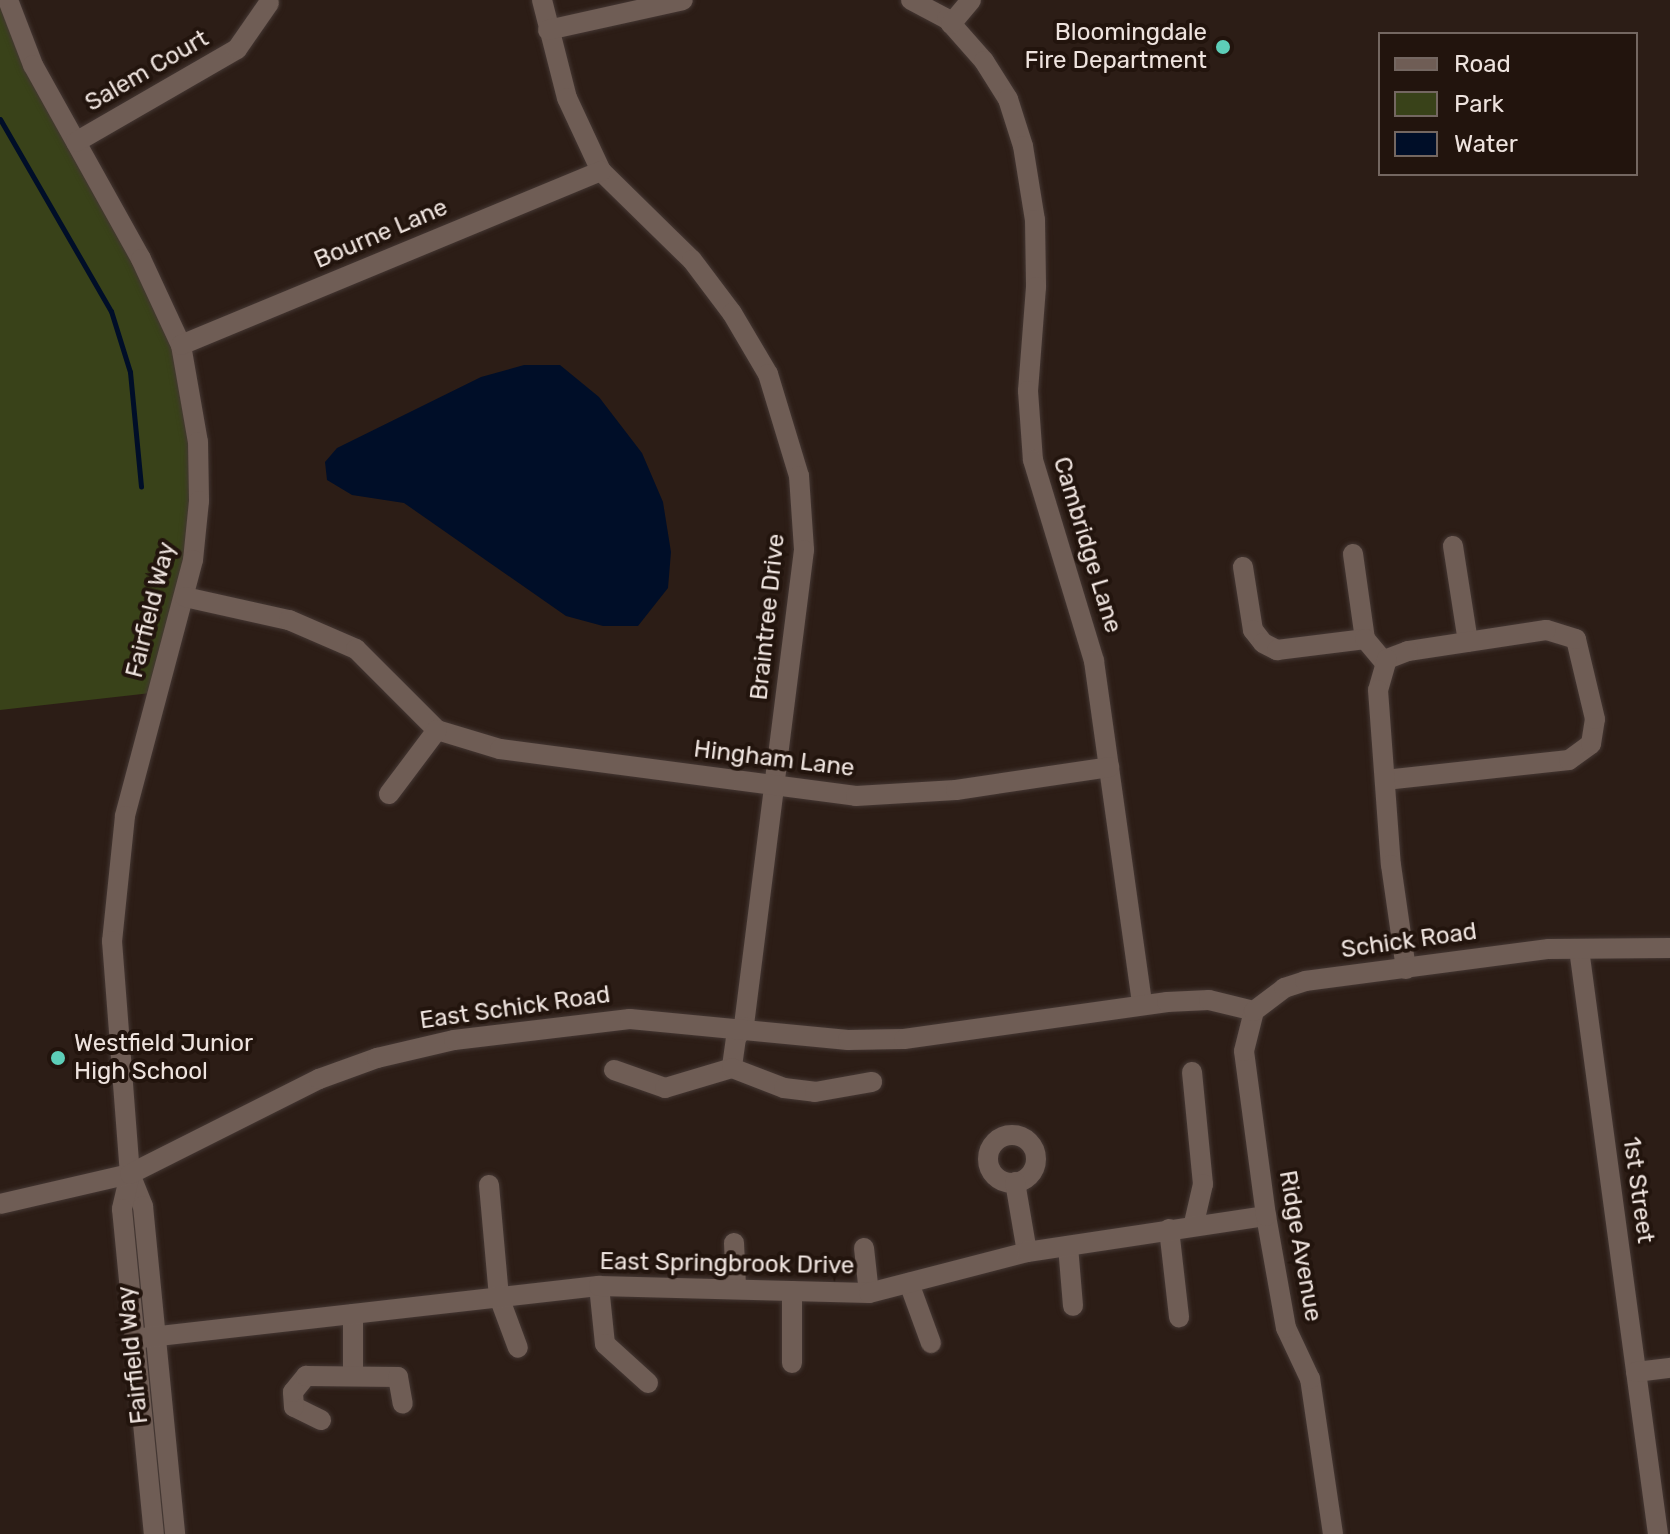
<!DOCTYPE html>
<html>
<head>
<meta charset="utf-8">
<style>
  body { margin:0 }
  #map { position:relative; width:1670px; height:1534px; overflow:hidden; background:#2c1d16; font-family:Rubik,sans-serif }
  div>[style] { position:absolute }
  .green>* { inset:0; background:#394219 }
  .water>* { inset:0; background:#000e28 }
  .stream>* { height:5px; margin:-2.5px; padding:0 2.5px; transform-origin:2.5px; border-radius:2.5px; background:#000e28 }
  .roads { filter:drop-shadow(0 0 2px #443733) drop-shadow(0 0 2px #443733) }
  .minor>* { height:20px; margin:-10px; padding:0 10px; transform-origin:10px; border-radius:10px; background:#6f5d55 }
  .minor>.ring { margin:-10px; padding:0; box-sizing:content-box; background:none; border:20px solid #6f5d55; border-radius:50% }
  .dots>* { width:22px; height:22px; translate:-50% -50%; box-sizing:border-box; border:4px solid #22140d; border-radius:50% }
  span { translate:-50% -50%; white-space:nowrap; text-align:center; line-height:1.15; -webkit-text-stroke:8px #22140d; paint-order:stroke }
  .poi-label { font-size:24px; color:#eee3de }
  .right { translate:-100% -50%; text-align:right }
  .left { translate:0 -50%; text-align:left }
  .street-label { font-size:24px; color:#eee3de }
  .legend { position:absolute; left:1378px; top:32px; width:260px; height:144px; box-sizing:border-box; background:#22140d; border:2px solid #746761; margin:0; padding:10px 14px; list-style:none; font-size:24px; color:#eee3de }
  .legend li { display:flex; align-items:center; gap:16px; height:40px }
  .legend b { width:40px; border:2px solid #746761 }
</style>
</head>
<body>
<div id="map">
  <div class="green">
    <i style="clip-path:polygon(0 0,175px 348px,194px 469px,191px 529px,151px 693px,0 710px)"></i>
  </div>
  <div class="water">
    <i style="clip-path:polygon(524px 365px,560px 365px,599px 397px,642px 453px,663px 502px,671px 552px,668px 588px,638px 626px,603px 626px,566px 616px,404px 503px,352px 495px,327px 480px,325px 462px,337px 448px,481px 377px)"></i>
  </div>
  <div class="stream">
    <i style="left:0;top:119px;width:222px;rotate:60deg"></i>
    <i style="left:111px;top:311px;width:64px;rotate:72.7deg"></i>
    <i style="left:130px;top:372px;width:115px;rotate:84.5deg"></i>
  </div>
  <div class="roads">
    <div class="minor">
      <i style="left:8px;top:0;width:70px;rotate:69deg"></i>
      <i style="left:33px;top:65px;width:222px;rotate:60.9deg"></i>
      <i style="left:141px;top:259px;width:95px;rotate:65.1deg"></i>
      <i style="left:181px;top:345px;width:98px;rotate:80.1deg"></i>
      <i style="left:198px;top:442px;width:59px;rotate:89deg"></i>
      <i style="left:199px;top:501px;width:59px;rotate:95.8deg"></i>
      <i style="left:193px;top:560px;width:265px;rotate:104.9deg"></i>
      <i style="left:125px;top:816px;width:126px;rotate:95.9deg"></i>
      <i style="left:112px;top:941px;width:234px;rotate:85.6deg"></i>
      <i style="left:130px;top:1174px;width:35px;rotate:68deg"></i>
      <i style="left:143px;top:1206px;width:330px;rotate:84.4deg"></i>
      <i style="left:542px;top:0;width:101px;rotate:75.7deg"></i>
      <i style="left:567px;top:98px;width:81px;rotate:65deg"></i>
      <i style="left:601px;top:171px;width:127px;rotate:44.4deg"></i>
      <i style="left:692px;top:260px;width:66px;rotate:53deg"></i>
      <i style="left:732px;top:313px;width:71px;rotate:59.5deg"></i>
      <i style="left:768px;top:374px;width:107px;rotate:73.1deg"></i>
      <i style="left:799px;top:476px;width:74px;rotate:86.1deg"></i>
      <i style="left:804px;top:550px;width:481px;rotate:97.2deg"></i>
      <i style="left:744px;top:1027px;width:14px;rotate:126deg"></i>
      <i style="left:736px;top:1038px;width:30px;rotate:98deg"></i>
      <i style="left:911px;top:0;width:41px;rotate:27.8deg"></i>
      <i style="left:947px;top:19px;width:56px;rotate:48.6deg"></i>
      <i style="left:984px;top:61px;width:45px;rotate:57.7deg"></i>
      <i style="left:1008px;top:99px;width:49px;rotate:72.3deg"></i>
      <i style="left:1023px;top:146px;width:75px;rotate:80.8deg"></i>
      <i style="left:1035px;top:220px;width:67px;rotate:89.1deg"></i>
      <i style="left:1036px;top:287px;width:104px;rotate:94.4deg"></i>
      <i style="left:1028px;top:391px;width:69px;rotate:85.9deg"></i>
      <i style="left:1033px;top:460px;width:210px;rotate:73.1deg"></i>
      <i style="left:1094px;top:661px;width:346px;rotate:82deg"></i>
      <i style="left:951px;top:24px;width:31px;rotate:-50deg"></i>
      <i style="left:548px;top:30px;width:138px;rotate:-12.5deg"></i>
      <i style="left:76px;top:142px;width:186px;rotate:-30deg"></i>
      <i style="left:237px;top:49px;width:56px;rotate:-55.2deg"></i>
      <i style="left:181px;top:345px;width:455px;rotate:-22.5deg"></i>
      <i style="left:1453px;top:546px;width:97px;rotate:81.1deg"></i>
      <i style="left:1353px;top:554px;width:86px;rotate:82deg"></i>
      <i style="left:1243px;top:567px;width:64px;rotate:81deg"></i>
      <i style="left:1253px;top:630px;width:16px;rotate:52deg"></i>
      <i style="left:1263px;top:643px;width:16px;rotate:27deg"></i>
      <i style="left:1277px;top:650px;width:89px;rotate:-7.1deg"></i>
      <i style="left:1365px;top:639px;width:31px;rotate:50deg"></i>
      <i style="left:185px;top:597px;width:107px;rotate:12.5deg"></i>
      <i style="left:289px;top:620px;width:73px;rotate:23.4deg"></i>
      <i style="left:356px;top:649px;width:115px;rotate:45deg"></i>
      <i style="left:437px;top:730px;width:66px;rotate:16.8deg"></i>
      <i style="left:500px;top:749px;width:359px;rotate:7.5deg"></i>
      <i style="left:856px;top:796px;width:100px;rotate:-3.4deg"></i>
      <i style="left:956px;top:790px;width:155px;rotate:-8.5deg"></i>
      <i style="left:1385px;top:780px;width:185px;rotate:-6.2deg"></i>
      <i style="left:1569px;top:760px;width:27px;rotate:-36deg"></i>
      <i style="left:1591px;top:744px;width:25px;rotate:-81deg"></i>
      <i style="left:1595px;top:719px;width:82px;rotate:-103.4deg"></i>
      <i style="left:1576px;top:639px;width:31px;rotate:-163deg"></i>
      <i style="left:1546px;top:630px;width:140px;rotate:171.3deg"></i>
      <i style="left:1408px;top:651px;width:22px;rotate:159deg"></i>
      <i style="left:1387px;top:659px;width:32px;rotate:106deg"></i>
      <i style="left:1378px;top:690px;width:175px;rotate:85.8deg"></i>
      <i style="left:1391px;top:865px;width:105px;rotate:81.8deg"></i>
      <i style="left:389px;top:794px;width:80px;rotate:-53.1deg"></i>
      <i style="left:1579px;top:949px;width:590px;rotate:82.31deg"></i>
      <i style="left:614px;top:1070px;width:54px;rotate:19.4deg"></i>
      <i style="left:665px;top:1088px;width:70px;rotate:-16.6deg"></i>
      <i style="left:732px;top:1068px;width:56px;rotate:21deg"></i>
      <i style="left:784px;top:1088px;width:31px;rotate:7deg"></i>
      <i style="left:815px;top:1092px;width:58px;rotate:-10deg"></i>
      <i style="left:1192px;top:1072px;width:113px;rotate:84.4deg"></i>
      <i style="left:1203px;top:1184px;width:40px;rotate:103deg"></i>
      <i class="ring" style="left:988px;top:1135px;width:28px;height:28px"></i>
      <i style="left:130px;top:1174px;width:36px;rotate:103deg"></i>
      <i style="left:122px;top:1209px;width:327px;rotate:84.4deg"></i>
      <i style="left:1015px;top:1182px;width:71px;rotate:80.3deg"></i>
      <i style="left:489px;top:1185px;width:112px;rotate:84.9deg"></i>
      <i style="left:499px;top:1297px;width:54px;rotate:69.6deg"></i>
      <i style="left:0;top:1204px;width:133px;rotate:-13deg"></i>
      <i style="left:130px;top:1174px;width:212px;rotate:-26.7deg"></i>
      <i style="left:319px;top:1079px;width:62px;rotate:-19.9deg"></i>
      <i style="left:377px;top:1058px;width:79px;rotate:-13.2deg"></i>
      <i style="left:454px;top:1040px;width:177px;rotate:-6.8deg"></i>
      <i style="left:630px;top:1019px;width:219px;rotate:5.5deg"></i>
      <i style="left:848px;top:1040px;width:56px;rotate:-1deg"></i>
      <i style="left:904px;top:1039px;width:266px;rotate:-8deg"></i>
      <i style="left:1167px;top:1002px;width:42px;rotate:-2.7deg"></i>
      <i style="left:1209px;top:1000px;width:46px;rotate:13.7deg"></i>
      <i style="left:1169px;top:1229px;width:89px;rotate:83.5deg"></i>
      <i style="left:734px;top:1243px;width:43px;rotate:87.3deg"></i>
      <i style="left:1068px;top:1246px;width:60px;rotate:85.2deg"></i>
      <i style="left:864px;top:1248px;width:45px;rotate:83.7deg"></i>
      <i style="left:909px;top:1283px;width:64px;rotate:69.9deg"></i>
      <i style="left:599px;top:1286px;width:58px;rotate:84.1deg"></i>
      <i style="left:605px;top:1344px;width:58px;rotate:42.2deg"></i>
      <i style="left:353px;top:1314px;width:61px;rotate:90deg"></i>
      <i style="left:133px;top:1339px;width:469px;rotate:-6.5deg"></i>
      <i style="left:599px;top:1286px;width:270px;rotate:1.5deg"></i>
      <i style="left:869px;top:1293px;width:163px;rotate:-14.5deg"></i>
      <i style="left:1027px;top:1252px;width:242px;rotate:-8.6deg"></i>
      <i style="left:792px;top:1363px;width:72px;rotate:-90deg"></i>
      <i style="left:1636px;top:1372px;width:34px;rotate:-7deg"></i>
      <i style="left:321px;top:1420px;width:30px;rotate:-154deg"></i>
      <i style="left:294px;top:1407px;width:15px;rotate:-94deg"></i>
      <i style="left:293px;top:1392px;width:21px;rotate:-51deg"></i>
      <i style="left:306px;top:1376px;width:92px;rotate:0.6deg"></i>
      <i style="left:398px;top:1377px;width:27px;rotate:80deg"></i>
      <i style="left:1333px;top:1534px;width:157px;rotate:-98.4deg"></i>
      <i style="left:1310px;top:1379px;width:56px;rotate:-115.2deg"></i>
      <i style="left:1286px;top:1328px;width:114px;rotate:-100.1deg"></i>
      <i style="left:1266px;top:1216px;width:166px;rotate:-97.6deg"></i>
      <i style="left:1244px;top:1051px;width:41px;rotate:-76deg"></i>
      <i style="left:1254px;top:1011px;width:38px;rotate:-37deg"></i>
      <i style="left:1284px;top:988px;width:22px;rotate:-18deg"></i>
      <i style="left:1305px;top:981px;width:246px;rotate:-7.5deg"></i>
      <i style="left:1549px;top:949px;width:121px;rotate:-0.5deg"></i>
    </div>
  </div>
  <div class="dots">
    <i style="left:1223px;top:47px;background:#5dceb8"></i>
    <i style="left:58px;top:1058px;background:#5dceb8"></i>
  </div>
  <div class="poi-label">
    <span class="right" style="left:1207px;top:47px">Bloomingdale<br>Fire Department</span>
    <span class="left" style="left:74px;top:1058px">Westfield Junior<br>High School</span>
  </div>
  <div class="street-label">
    <span style="left:147px;top:71px;rotate:-30deg">Salem Court</span>
    <span style="left:381px;top:234px;rotate:-23deg">Bourne Lane</span>
    <span style="left:1087px;top:545px;rotate:73deg">Cambridge Lane</span>
    <span style="left:151px;top:610px;rotate:-76deg">Fairfield Way</span>
    <span style="left:768px;top:617px;rotate:-84deg">Braintree Drive</span>
    <span style="left:774px;top:759px;rotate:7deg">Hingham Lane</span>
    <span style="left:1409px;top:941px;rotate:-8deg">Schick Road</span>
    <span style="left:515px;top:1008px;rotate:-8deg">East Schick Road</span>
    <span style="left:1638px;top:1190px;rotate:82deg">1st Street</span>
    <span style="left:1300px;top:1246px;rotate:80deg">Ridge Avenue</span>
    <span style="left:727px;top:1264px;rotate:1deg">East Springbrook Drive</span>
    <span style="left:133px;top:1355px;rotate:-96deg">Fairfield Way</span>
  </div>
  <ul class="legend">
  <li><b style="height:10px;background:#6f5d55"></b>Road</li>
  <li><b style="height:22px;background:#394219"></b>Park</li>
  <li><b style="height:22px;background:#000e28"></b>Water</li>
  </ul>
</div>
</body>
</html>
